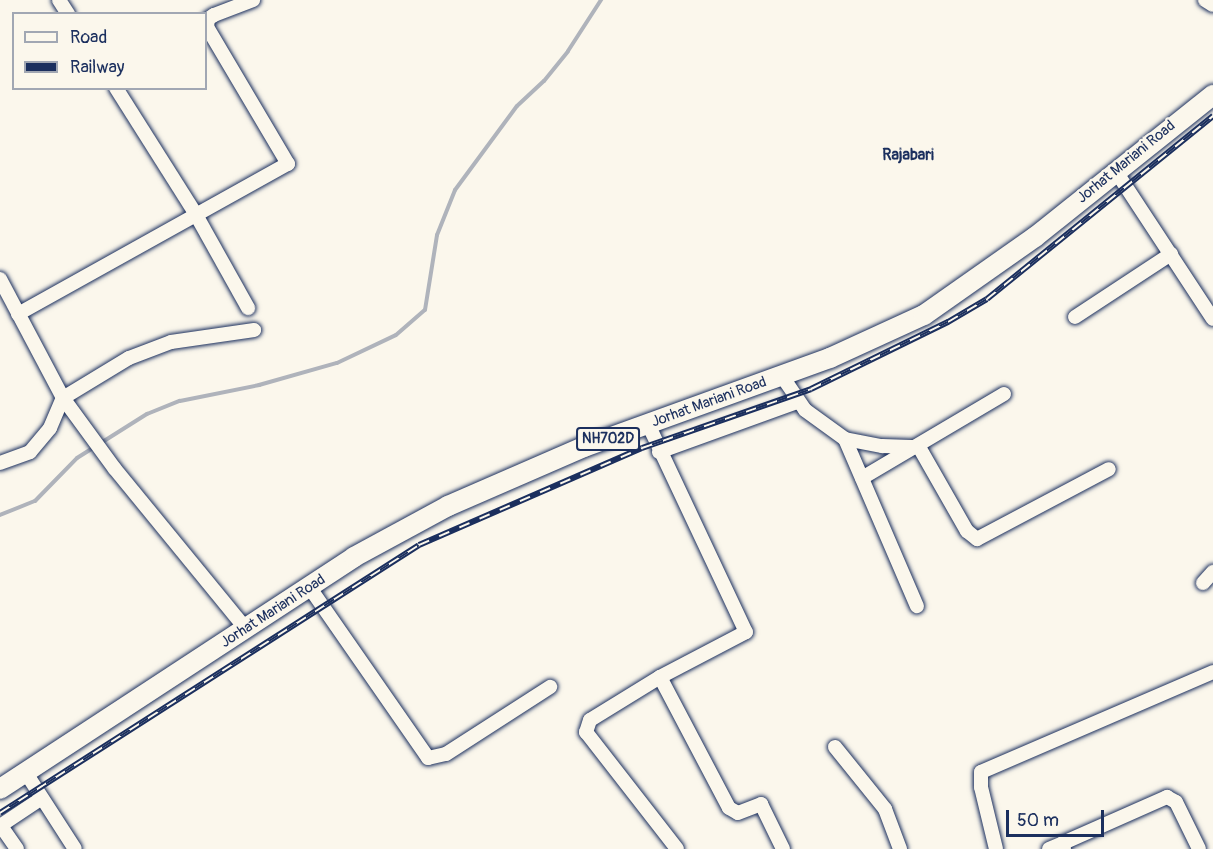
<!DOCTYPE html>
<html>
<head>
<meta charset="utf-8">
<style>
  body { margin:0 }
  #map { position:relative; width:1213px; height:849px; overflow:hidden; background:#fbf7ec; font-family:Pangolin,sans-serif }
  div>[style] { position:absolute }
  .stream>* { height:4px; margin:-2px; padding:0 2px; transform-origin:2px; border-radius:2px; background:#afb3bb }
  .roads { filter:drop-shadow(0 0 2px #1b2f5e) drop-shadow(0 0 2px #1b2f5e) }
  .minor>* { height:14px; margin:-7px; padding:0 7px; transform-origin:7px; border-radius:7px; background:#fbf7ec }
  .highway>* { height:20px; margin:-10px; padding:0 10px; transform-origin:10px; border-radius:10px; background:#fbf7ec }
  .rail>* { height:6px; margin-top:-3px; transform-origin:0; background:repeating-linear-gradient(90deg,#fbf7ec 0 11px,#1b2f5e 0 22px); box-sizing:border-box; border-block:2px solid #1b2f5e }
  span { translate:-50% -50%; white-space:nowrap; text-align:center; line-height:1.15; -webkit-text-stroke:4.5px #fbf7ec; paint-order:stroke }
  .shield-label span { padding:2px 4px; background:#fbf7ec; border:2px solid; border-radius:4px; -webkit-text-stroke-width:0 }
  .shield-label { font-size:14px; color:#1b2f5e; font-weight:700 }
  .street-label { font-size:15px; color:#1b2f5e }
  .neighbourhood-label { font-size:16px; color:#1b2f5e; font-weight:700 }
  .legend { position:absolute; left:12px; top:12px; width:195px; height:78px; box-sizing:border-box; background:#fbf7ec; border:2px solid #a1a7b3; margin:0; padding:8px 10px; list-style:none; font-size:18px; color:#1b2f5e }
  .legend li { display:flex; align-items:center; gap:12px; height:30px }
  .legend b { width:30px; border:2px solid #a1a7b3 }
  .scale { position:absolute; left:1006px; top:810px; width:98px; height:27px; box-sizing:border-box; border:3px solid #1b2f5e; border-top:0; padding-left:8px; font-size:18px; line-height:21px; white-space:nowrap; color:#1b2f5e; -webkit-text-stroke:4px #fbf7ec; paint-order:stroke }
</style>
</head>
<body>
<div id="map">
  <div class="stream">
    <i style="left:0;top:515px;width:38px;rotate:-22deg"></i>
    <i style="left:35px;top:501px;width:60px;rotate:-45.7deg"></i>
    <i style="left:77px;top:458px;width:83px;rotate:-32.2deg"></i>
    <i style="left:147px;top:414px;width:35px;rotate:-22deg"></i>
    <i style="left:180px;top:401px;width:81px;rotate:-11.4deg"></i>
    <i style="left:259px;top:385px;width:81px;rotate:-15.8deg"></i>
    <i style="left:337px;top:363px;width:65px;rotate:-25.4deg"></i>
    <i style="left:396px;top:335px;width:38px;rotate:-41deg"></i>
    <i style="left:425px;top:310px;width:76px;rotate:-80.9deg"></i>
    <i style="left:437px;top:235px;width:48px;rotate:-68.2deg"></i>
    <i style="left:455px;top:190px;width:104px;rotate:-53.6deg"></i>
    <i style="left:517px;top:106px;width:37px;rotate:-43deg"></i>
    <i style="left:544px;top:81px;width:38px;rotate:-51deg"></i>
    <i style="left:568px;top:51px;width:61px;rotate:-57.1deg"></i>
  </div>
  <div class="roads">
    <div class="minor">
      <i style="left:59px;top:0;width:17px;rotate:57deg"></i>
      <i style="left:1205px;top:0;width:9px;rotate:32deg"></i>
      <i style="left:116px;top:88px;width:148px;rotate:57.7deg"></i>
      <i style="left:195px;top:213px;width:109px;rotate:60.8deg"></i>
      <i style="left:1115px;top:170px;width:178px;rotate:56.7deg"></i>
      <i style="left:0;top:279px;width:135px;rotate:62.1deg"></i>
      <i style="left:63px;top:398px;width:88px;rotate:53.8deg"></i>
      <i style="left:115px;top:469px;width:205px;rotate:50.7deg"></i>
      <i style="left:18px;top:314px;width:309px;rotate:-29.1deg"></i>
      <i style="left:288px;top:164px;width:159px;rotate:-120.6deg"></i>
      <i style="left:207px;top:27px;width:8px;rotate:-83deg"></i>
      <i style="left:208px;top:19px;width:7px;rotate:-34deg"></i>
      <i style="left:214px;top:15px;width:42px;rotate:-21deg"></i>
      <i style="left:1075px;top:317px;width:115px;rotate:-33.3deg"></i>
      <i style="left:782px;top:376px;width:41px;rotate:55.9deg"></i>
      <i style="left:805px;top:410px;width:49px;rotate:35.9deg"></i>
      <i style="left:845px;top:439px;width:38px;rotate:11deg"></i>
      <i style="left:882px;top:446px;width:37px;rotate:2deg"></i>
      <i style="left:919px;top:447px;width:97px;rotate:60.3deg"></i>
      <i style="left:967px;top:531px;width:13px;rotate:39deg"></i>
      <i style="left:977px;top:539px;width:149px;rotate:-27.9deg"></i>
      <i style="left:648px;top:424px;width:230px;rotate:64.8deg"></i>
      <i style="left:746px;top:632px;width:97px;rotate:152.4deg"></i>
      <i style="left:660px;top:677px;width:148px;rotate:62.2deg"></i>
      <i style="left:729px;top:808px;width:10px;rotate:29deg"></i>
      <i style="left:738px;top:813px;width:25px;rotate:-21deg"></i>
      <i style="left:761px;top:804px;width:50px;rotate:63.9deg"></i>
      <i style="left:845px;top:439px;width:182px;rotate:66.7deg"></i>
      <i style="left:659px;top:452px;width:147px;rotate:-19.9deg"></i>
      <i style="left:0;top:463px;width:32px;rotate:-20deg"></i>
      <i style="left:30px;top:452px;width:31px;rotate:-50deg"></i>
      <i style="left:50px;top:428px;width:33px;rotate:-67deg"></i>
      <i style="left:63px;top:398px;width:77px;rotate:-31.2deg"></i>
      <i style="left:129px;top:358px;width:45px;rotate:-20.9deg"></i>
      <i style="left:171px;top:342px;width:84px;rotate:-8.2deg"></i>
      <i style="left:862px;top:478px;width:165px;rotate:-30.6deg"></i>
      <i style="left:1203px;top:583px;width:15px;rotate:-48deg"></i>
      <i style="left:310px;top:588px;width:207px;rotate:55.2deg"></i>
      <i style="left:428px;top:758px;width:18px;rotate:-13deg"></i>
      <i style="left:446px;top:754px;width:124px;rotate:-32.8deg"></i>
      <i style="left:660px;top:677px;width:82px;rotate:148.4deg"></i>
      <i style="left:590px;top:720px;width:13px;rotate:108deg"></i>
      <i style="left:586px;top:732px;width:148px;rotate:52.1deg"></i>
      <i style="left:835px;top:747px;width:80px;rotate:51.1deg"></i>
      <i style="left:885px;top:809px;width:43px;rotate:69.4deg"></i>
      <i style="left:26px;top:773px;width:90px;rotate:57.2deg"></i>
      <i style="left:0;top:826px;width:50px;rotate:-33.7deg"></i>
      <i style="left:1px;top:826px;width:28px;rotate:55deg"></i>
      <i style="left:996px;top:849px;width:64px;rotate:-103.6deg"></i>
      <i style="left:981px;top:787px;width:15px;rotate:-90deg"></i>
      <i style="left:981px;top:772px;width:253px;rotate:-23.3deg"></i>
      <i style="left:1049px;top:849px;width:15px;rotate:-23deg"></i>
      <i style="left:1064px;top:849px;width:6px;rotate:-99deg"></i>
      <i style="left:1063px;top:843px;width:114px;rotate:-23.9deg"></i>
      <i style="left:1167px;top:797px;width:10px;rotate:29deg"></i>
      <i style="left:1176px;top:802px;width:52px;rotate:63.9deg"></i>
    </div>
    <div class="highway">
      <i style="left:0;top:789px;width:423px;rotate:-33.2deg"></i>
      <i style="left:354px;top:557px;width:107px;rotate:-28.5deg"></i>
      <i style="left:448px;top:506px;width:148px;rotate:-23.5deg"></i>
      <i style="left:584px;top:447px;width:262px;rotate:-19.9deg"></i>
      <i style="left:830px;top:358px;width:103px;rotate:-24.6deg"></i>
      <i style="left:924px;top:315px;width:136px;rotate:-35.1deg"></i>
      <i style="left:1035px;top:237px;width:228px;rotate:-38.6deg"></i>
    </div>
  </div>
  <div class="rail">
    <i style="left:0;top:813px;width:497px;rotate:-32.6deg"></i>
    <i style="left:419px;top:545px;width:243px;rotate:-23.5deg"></i>
    <i style="left:642px;top:448px;width:179px;rotate:-19.2deg"></i>
    <i style="left:811px;top:389px;width:153px;rotate:-26.1deg"></i>
    <i style="left:948px;top:322px;width:45px;rotate:-30.5deg"></i>
    <i style="left:987px;top:299px;width:291px;rotate:-39deg"></i>
  </div>
  <div class="shield-label">
    <span style="left:608px;top:439px">NH702D</span>
  </div>
  <div class="street-label">
    <span style="left:1126px;top:162px;rotate:-39deg">Jorhat Mariani Road</span>
    <span style="left:709px;top:402px;rotate:-20deg">Jorhat Mariani Road</span>
    <span style="left:273px;top:611px;rotate:-33deg">Jorhat Mariani Road</span>
  </div>
  <div class="neighbourhood-label">
    <span style="left:908px;top:155px">Rajabari</span>
  </div>
  <ul class="legend">
  <li><b style="height:8px;background:#fbf7ec"></b>Road</li>
  <li><b style="height:8px;background:#1b2f5e"></b>Railway</li>
  </ul>
  <div class="scale">50 m</div>
</div>
</body>
</html>
